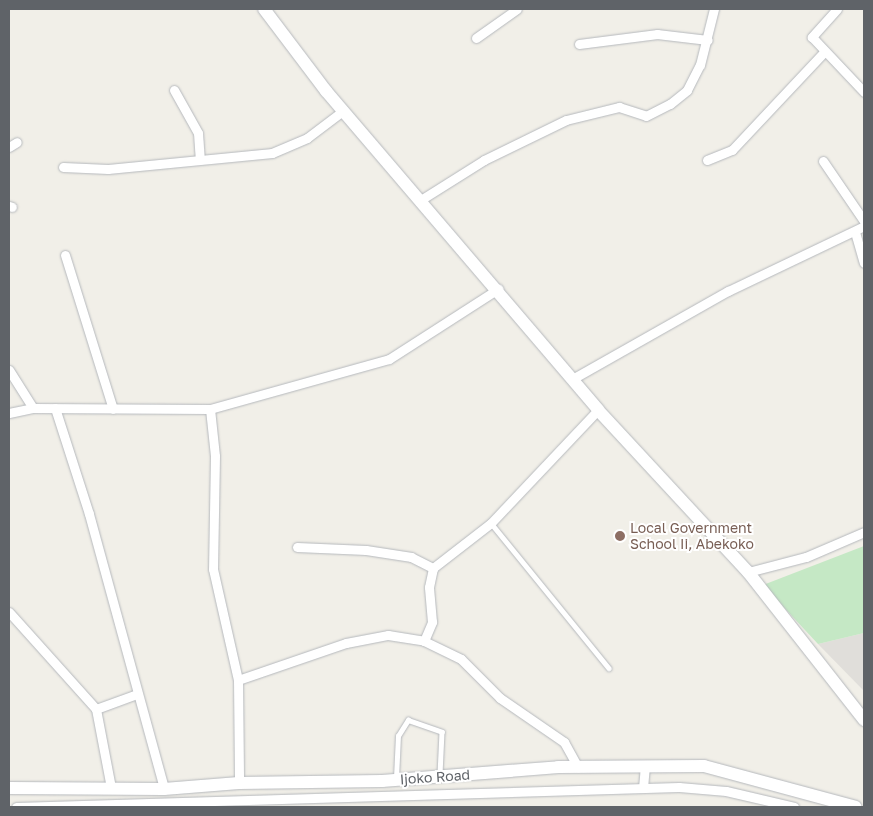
<!DOCTYPE html>
<html>
<head>
<meta charset="utf-8">
<style>
  body { margin:0 }
  #map { position:relative; width:873px; height:816px; overflow:hidden; background:#f1efe8; font-family:"Golos Text",sans-serif }
  div>[style] { position:absolute }
  .industrial>* { inset:0; background:#e0deda }
  .green>* { inset:0; background:#c5e8c5 }
  .roads { filter:drop-shadow(0 0 1px #b5b8bc) drop-shadow(0 0 1px #b5b8bc) }
  .lane>* { height:4.5px; margin:-2.25px; padding:0 2.25px; transform-origin:2.25px; border-radius:2.25px; background:#fff }
  .street>* { height:9px; margin:-4.5px; padding:0 4.5px; transform-origin:4.5px; border-radius:4.5px; background:#fff }
  .secondary>* { height:12px; margin:-6px; padding:0 6px; transform-origin:6px; border-radius:6px; background:#fff }
  .dots>* { width:14px; height:14px; translate:-50% -50%; box-sizing:border-box; border:2px solid #fff; border-radius:50% }
  span { translate:-50% -50%; white-space:nowrap; text-align:center; line-height:1.15; -webkit-text-stroke:4px #fff; paint-order:stroke }
  .education-label { font-size:14px; color:#785e54 }
  .left { translate:0 -50%; text-align:left }
  .street-label { font-size:14px; color:#5f6368 }
  .frame { position:absolute; inset:0; border:10px solid #5f6368; pointer-events:none }
</style>
</head>
<body>
<div id="map">
  <div class="industrial">
    <i style="clip-path:polygon(864px 633px,864px 691px,818px 644px)"></i>
  </div>
  <div class="green">
    <i style="clip-path:polygon(864px 546px,864px 633px,818px 644px,763px 585px)"></i>
  </div>
  <div class="roads">
    <div class="lane">
      <i style="left:491px;top:523px;width:187px;rotate:50.9deg"></i>
      <i style="left:396px;top:778px;width:42px;rotate:-87.3deg"></i>
      <i style="left:398px;top:736px;width:19px;rotate:-58deg"></i>
      <i style="left:408px;top:720px;width:36px;rotate:19deg"></i>
      <i style="left:442px;top:732px;width:43px;rotate:92.7deg"></i>
    </div>
    <div class="street">
      <i style="left:837px;top:9px;width:38px;rotate:132deg"></i>
      <i style="left:812px;top:37px;width:76px;rotate:46.6deg"></i>
      <i style="left:476px;top:38px;width:50px;rotate:-35.3deg"></i>
      <i style="left:579px;top:44px;width:79px;rotate:-7.3deg"></i>
      <i style="left:657px;top:34px;width:51px;rotate:6.7deg"></i>
      <i style="left:174px;top:90px;width:49px;rotate:60.8deg"></i>
      <i style="left:198px;top:133px;width:26px;rotate:86deg"></i>
      <i style="left:9px;top:147px;width:9px;rotate:-32deg"></i>
      <i style="left:707px;top:160px;width:27px;rotate:-22deg"></i>
      <i style="left:732px;top:150px;width:134px;rotate:-46.8deg"></i>
      <i style="left:823px;top:161px;width:73px;rotate:55.7deg"></i>
      <i style="left:63px;top:167px;width:45px;rotate:2.5deg"></i>
      <i style="left:108px;top:169px;width:165px;rotate:-5.6deg"></i>
      <i style="left:272px;top:153px;width:38px;rotate:-23deg"></i>
      <i style="left:307px;top:138px;width:46px;rotate:-37.1deg"></i>
      <i style="left:419px;top:201px;width:77px;rotate:-32.2deg"></i>
      <i style="left:484px;top:160px;width:91px;rotate:-26deg"></i>
      <i style="left:566px;top:120px;width:55px;rotate:-13.8deg"></i>
      <i style="left:619px;top:107px;width:28px;rotate:18deg"></i>
      <i style="left:646px;top:116px;width:27px;rotate:-27deg"></i>
      <i style="left:670px;top:104px;width:22px;rotate:-39deg"></i>
      <i style="left:687px;top:90px;width:28px;rotate:-63deg"></i>
      <i style="left:700px;top:65px;width:58px;rotate:-76deg"></i>
      <i style="left:9px;top:206px;width:3px;rotate:18deg"></i>
      <i style="left:855px;top:232px;width:32px;rotate:74deg"></i>
      <i style="left:65px;top:255px;width:161px;rotate:72.7deg"></i>
      <i style="left:9px;top:370px;width:45px;rotate:57.7deg"></i>
      <i style="left:574px;top:378px;width:177px;rotate:-29.5deg"></i>
      <i style="left:728px;top:291px;width:151px;rotate:-25.5deg"></i>
      <i style="left:55px;top:408px;width:111px;rotate:72.2deg"></i>
      <i style="left:89px;top:514px;width:285px;rotate:74.7deg"></i>
      <i style="left:210px;top:409px;width:47px;rotate:83.9deg"></i>
      <i style="left:215px;top:456px;width:113px;rotate:91deg"></i>
      <i style="left:213px;top:569px;width:114px;rotate:77.3deg"></i>
      <i style="left:238px;top:680px;width:103px;rotate:89.4deg"></i>
      <i style="left:9px;top:413px;width:25px;rotate:-12deg"></i>
      <i style="left:33px;top:408px;width:177px;rotate:0.3deg"></i>
      <i style="left:210px;top:409px;width:186px;rotate:-15.6deg"></i>
      <i style="left:389px;top:359px;width:130px;rotate:-32.7deg"></i>
      <i style="left:297px;top:547px;width:69px;rotate:2.5deg"></i>
      <i style="left:366px;top:550px;width:46px;rotate:8.8deg"></i>
      <i style="left:411px;top:557px;width:25px;rotate:27deg"></i>
      <i style="left:748px;top:572px;width:60px;rotate:-14.5deg"></i>
      <i style="left:806px;top:557px;width:63px;rotate:-23.3deg"></i>
      <i style="left:9px;top:612px;width:130px;rotate:48.1deg"></i>
      <i style="left:96px;top:709px;width:80px;rotate:79.2deg"></i>
      <i style="left:424px;top:641px;width:21px;rotate:-67deg"></i>
      <i style="left:432px;top:622px;width:35px;rotate:-95deg"></i>
      <i style="left:429px;top:587px;width:19px;rotate:-78deg"></i>
      <i style="left:433px;top:568px;width:73px;rotate:-37.8deg"></i>
      <i style="left:491px;top:523px;width:156px;rotate:-46.6deg"></i>
      <i style="left:238px;top:680px;width:114px;rotate:-18.9deg"></i>
      <i style="left:346px;top:643px;width:43px;rotate:-10.8deg"></i>
      <i style="left:388px;top:635px;width:36px;rotate:9deg"></i>
      <i style="left:424px;top:641px;width:41px;rotate:25.9deg"></i>
      <i style="left:461px;top:659px;width:55px;rotate:45deg"></i>
      <i style="left:500px;top:698px;width:78px;rotate:34.5deg"></i>
      <i style="left:564px;top:742px;width:29px;rotate:61deg"></i>
      <i style="left:96px;top:709px;width:44px;rotate:-20.1deg"></i>
      <i style="left:643px;top:788px;width:23px;rotate:-85deg"></i>
      <i style="left:16px;top:807px;width:663px;rotate:-1.73deg"></i>
      <i style="left:679px;top:787px;width:47px;rotate:4.9deg"></i>
      <i style="left:726px;top:791px;width:70px;rotate:13.2deg"></i>
    </div>
    <div class="secondary">
      <i style="left:264px;top:9px;width:103px;rotate:52.9deg"></i>
      <i style="left:326px;top:91px;width:419px;rotate:49.5deg"></i>
      <i style="left:598px;top:410px;width:221px;rotate:47.2deg"></i>
      <i style="left:748px;top:572px;width:188px;rotate:51.9deg"></i>
      <i style="left:9px;top:788px;width:155px;rotate:0.4deg"></i>
      <i style="left:164px;top:789px;width:75px;rotate:-4.6deg"></i>
      <i style="left:239px;top:783px;width:143px;rotate:-0.8deg"></i>
      <i style="left:382px;top:781px;width:177px;rotate:-4.5deg"></i>
      <i style="left:558px;top:767px;width:146px;rotate:-0.4deg"></i>
      <i style="left:704px;top:766px;width:157px;rotate:15.1deg"></i>
    </div>
  </div>
  <div class="dots">
    <i style="left:620px;top:536px;background:#8d6e63"></i>
  </div>
  <div class="education-label">
    <span class="left" style="left:630px;top:536px">Local Government<br>School Ii, Abekoko</span>
  </div>
  <div class="street-label">
    <span style="left:435px;top:777px;rotate:-4deg">Ijoko Road</span>
  </div>
  <div class="frame"></div>
</div>
</body>
</html>
